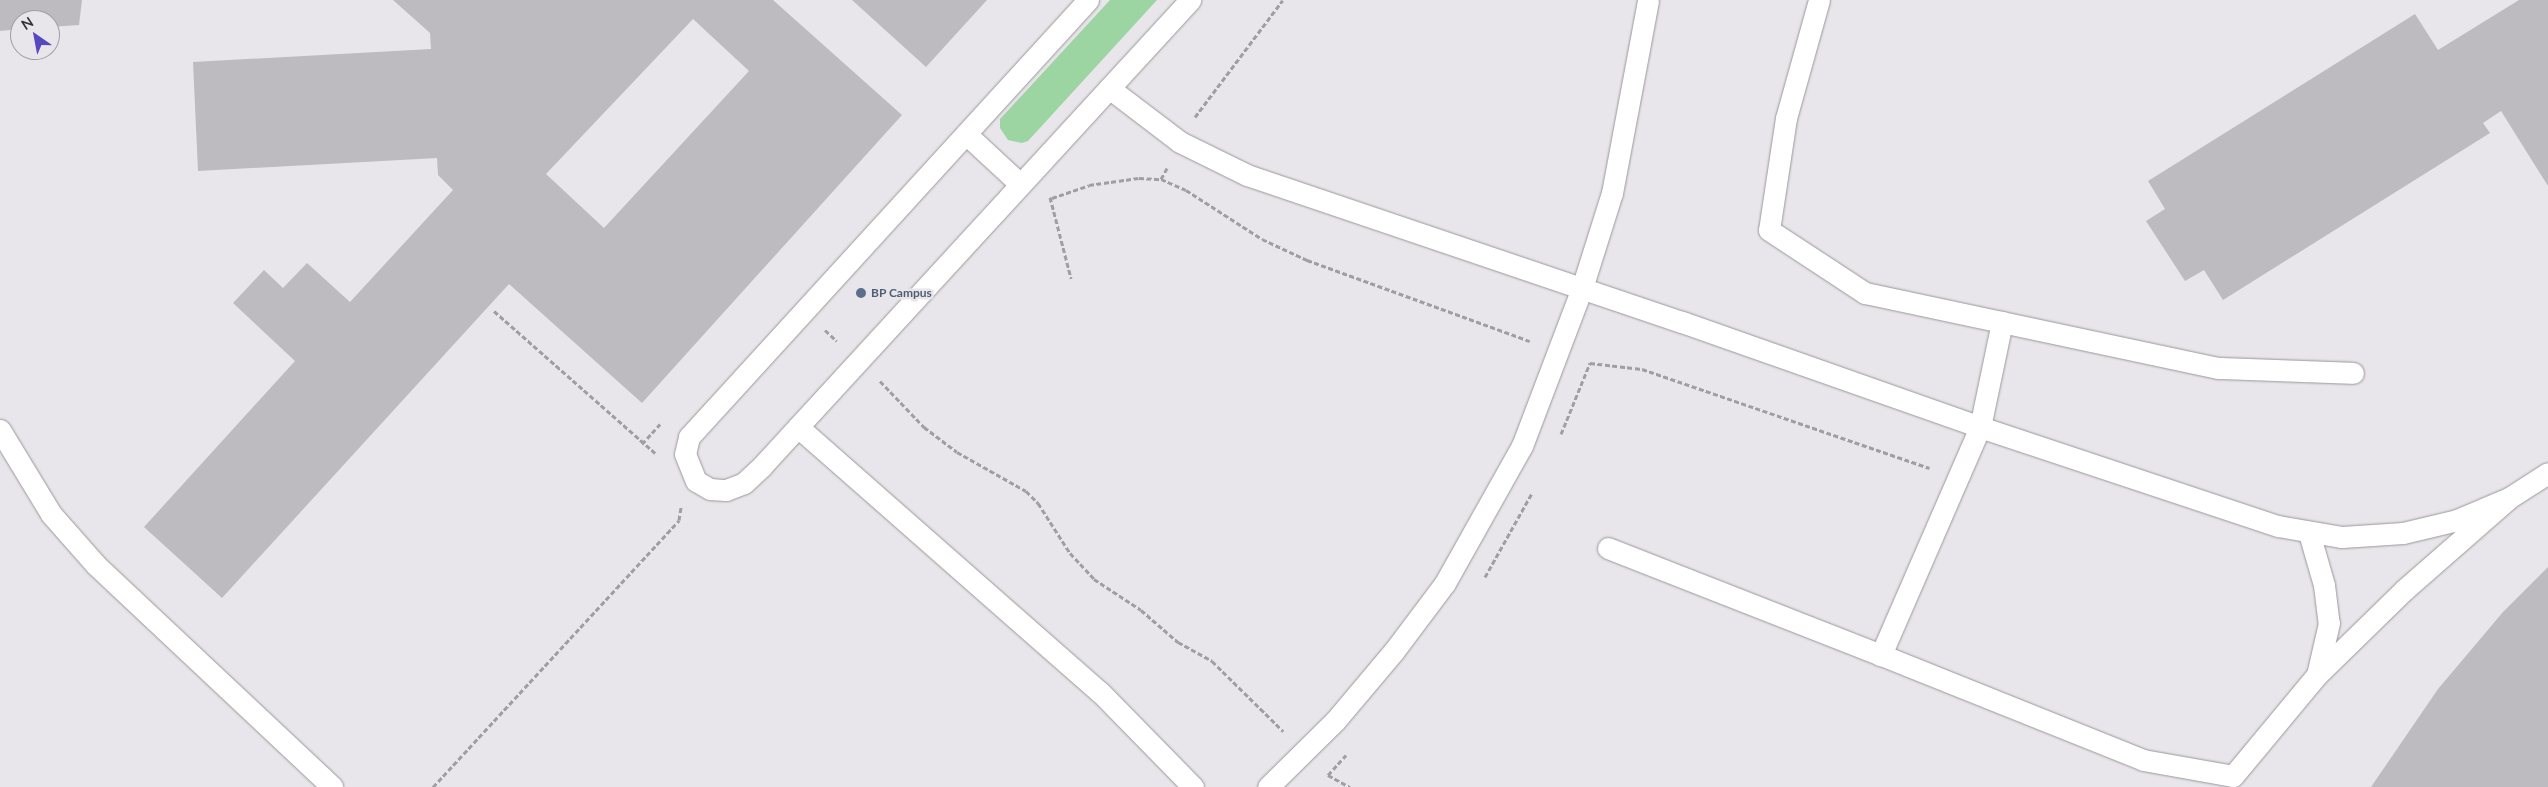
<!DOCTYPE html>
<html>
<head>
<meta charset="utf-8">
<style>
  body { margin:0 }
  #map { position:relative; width:2548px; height:787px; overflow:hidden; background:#e8e6ea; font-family:Lato,sans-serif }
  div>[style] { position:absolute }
  .green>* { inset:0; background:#9cd4a2 }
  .building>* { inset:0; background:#bdbbbf }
  .path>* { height:3px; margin-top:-1.5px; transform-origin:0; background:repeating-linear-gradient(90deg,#9f9ea1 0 5px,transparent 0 7.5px) }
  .roads { filter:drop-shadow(0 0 1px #9a979b) drop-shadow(0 0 1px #9a979b) }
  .lane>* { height:21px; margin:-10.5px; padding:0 10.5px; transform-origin:10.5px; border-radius:10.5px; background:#fff }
  .dots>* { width:14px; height:14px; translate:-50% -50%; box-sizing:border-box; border:2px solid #e8e6ea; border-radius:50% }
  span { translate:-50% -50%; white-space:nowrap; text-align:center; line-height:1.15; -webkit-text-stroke:5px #e8e6ea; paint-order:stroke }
  .service-label { font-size:12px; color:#4e5e75; font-weight:700 }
  .left { translate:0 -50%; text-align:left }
  .north { position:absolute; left:10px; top:10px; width:50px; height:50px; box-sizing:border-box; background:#e8e6ea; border:1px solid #9f9ea1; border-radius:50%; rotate:327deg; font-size:14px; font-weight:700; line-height:20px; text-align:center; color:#323133 }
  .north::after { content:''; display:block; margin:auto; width:18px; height:22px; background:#5848c0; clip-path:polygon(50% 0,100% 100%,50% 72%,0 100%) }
</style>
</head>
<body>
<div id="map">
  <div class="green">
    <i style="clip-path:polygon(1110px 0,1157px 0,1028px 141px,1022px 143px,1008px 140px,1000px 128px,1000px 119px)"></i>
  </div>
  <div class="building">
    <i style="clip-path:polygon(0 0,82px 0,79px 25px,50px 27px,50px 20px,20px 20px,20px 29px,0 31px)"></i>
    <i style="clip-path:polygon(evenodd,393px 0,773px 0,902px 115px,642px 403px,509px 284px,222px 598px,144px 527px,295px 361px,233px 303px,264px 270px,283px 288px,307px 263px,350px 302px,453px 190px,438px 175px,437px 158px,198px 171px,193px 62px,431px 49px,430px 33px,393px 0,693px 19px,749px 71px,604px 228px,546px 174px,693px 19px)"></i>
    <i style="clip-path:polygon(852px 0,987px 0,926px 67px)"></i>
    <i style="clip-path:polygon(2519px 0,2548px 0,2548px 186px,2501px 111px,2483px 123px,2490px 133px,2223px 300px,2204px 270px,2185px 281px,2146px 221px,2165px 209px,2148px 181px,2415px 14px,2438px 50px)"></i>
    <i style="clip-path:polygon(2548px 567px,2548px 787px,2371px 787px,2438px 689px,2503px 612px)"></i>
  </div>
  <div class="path">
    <i style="left:1195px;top:117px;width:146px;rotate:-53.1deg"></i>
    <i style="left:1161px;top:179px;width:13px;rotate:-61deg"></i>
    <i style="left:1050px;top:197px;width:84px;rotate:75.5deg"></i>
    <i style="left:1052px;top:198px;width:39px;rotate:-19deg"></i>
    <i style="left:1089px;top:185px;width:50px;rotate:-8deg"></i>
    <i style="left:1139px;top:178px;width:22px;rotate:3deg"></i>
    <i style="left:1161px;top:179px;width:27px;rotate:24deg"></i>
    <i style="left:1186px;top:190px;width:90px;rotate:32.8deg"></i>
    <i style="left:1262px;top:239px;width:50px;rotate:25deg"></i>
    <i style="left:1307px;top:260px;width:237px;rotate:20deg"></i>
    <i style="left:494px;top:311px;width:215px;rotate:41.4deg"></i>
    <i style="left:825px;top:330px;width:16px;rotate:43deg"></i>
    <i style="left:1590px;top:363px;width:52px;rotate:6.6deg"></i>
    <i style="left:1642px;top:369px;width:304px;rotate:19deg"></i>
    <i style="left:880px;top:381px;width:64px;rotate:46.3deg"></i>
    <i style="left:924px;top:427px;width:41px;rotate:37.1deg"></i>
    <i style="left:957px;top:452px;width:79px;rotate:29.5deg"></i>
    <i style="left:1026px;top:491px;width:17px;rotate:45deg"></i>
    <i style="left:1038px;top:503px;width:59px;rotate:57.4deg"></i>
    <i style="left:1070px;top:553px;width:35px;rotate:47deg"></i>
    <i style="left:1094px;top:579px;width:56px;rotate:33.4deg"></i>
    <i style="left:1141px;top:610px;width:49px;rotate:40.9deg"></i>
    <i style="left:1178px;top:642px;width:39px;rotate:29deg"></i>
    <i style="left:1212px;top:661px;width:100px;rotate:44.6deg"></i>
    <i style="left:1561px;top:434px;width:77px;rotate:-67.8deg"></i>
    <i style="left:642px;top:444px;width:27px;rotate:-48deg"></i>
    <i style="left:1485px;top:577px;width:96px;rotate:-60.8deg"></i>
    <i style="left:1328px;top:775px;width:27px;rotate:-48deg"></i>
    <i style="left:1328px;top:775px;width:25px;rotate:29deg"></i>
    <i style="left:433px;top:787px;width:363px;rotate:-47.3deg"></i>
    <i style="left:679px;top:520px;width:13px;rotate:-81deg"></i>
  </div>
  <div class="roads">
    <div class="lane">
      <i style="left:1088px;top:0;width:592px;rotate:132.4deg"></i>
      <i style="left:689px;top:437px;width:17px;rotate:103deg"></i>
      <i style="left:685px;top:454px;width:29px;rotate:68deg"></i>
      <i style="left:696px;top:481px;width:16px;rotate:30deg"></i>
      <i style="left:710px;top:489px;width:16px;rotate:4deg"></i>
      <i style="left:726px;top:490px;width:19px;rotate:-21deg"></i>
      <i style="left:744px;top:483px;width:25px;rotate:-43deg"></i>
      <i style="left:762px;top:466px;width:633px;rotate:-47.43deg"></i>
      <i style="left:1819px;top:0;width:123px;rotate:105.6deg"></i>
      <i style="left:1786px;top:118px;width:113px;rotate:98.6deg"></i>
      <i style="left:1769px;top:230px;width:115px;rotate:33.3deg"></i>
      <i style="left:1865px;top:293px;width:361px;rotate:12deg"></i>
      <i style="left:2218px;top:368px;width:135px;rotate:2.1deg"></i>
      <i style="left:1109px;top:88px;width:89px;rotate:37.3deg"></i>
      <i style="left:1180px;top:142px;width:75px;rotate:26.2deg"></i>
      <i style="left:1247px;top:175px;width:459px;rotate:18.7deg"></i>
      <i style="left:1682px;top:322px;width:316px;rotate:19.4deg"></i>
      <i style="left:1980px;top:427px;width:314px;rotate:18.4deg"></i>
      <i style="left:2278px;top:526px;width:65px;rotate:9.8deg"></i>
      <i style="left:2342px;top:537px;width:61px;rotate:-3.8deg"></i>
      <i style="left:2403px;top:533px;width:56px;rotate:-13.5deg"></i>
      <i style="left:2457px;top:520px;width:56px;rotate:-22.9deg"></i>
      <i style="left:966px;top:134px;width:74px;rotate:42.8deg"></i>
      <i style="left:2002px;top:322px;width:107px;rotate:101.8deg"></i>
      <i style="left:1980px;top:427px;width:249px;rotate:113.5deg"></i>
      <i style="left:1881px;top:655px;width:282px;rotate:21.8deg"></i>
      <i style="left:2143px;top:760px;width:91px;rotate:10.1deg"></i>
      <i style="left:2233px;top:776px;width:131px;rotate:-50.3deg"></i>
      <i style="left:2317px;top:675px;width:122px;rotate:-44.3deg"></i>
      <i style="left:2404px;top:590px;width:140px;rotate:-41.2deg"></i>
      <i style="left:2509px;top:498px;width:46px;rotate:-32.7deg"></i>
      <i style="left:798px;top:427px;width:402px;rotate:41.3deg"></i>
      <i style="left:1100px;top:692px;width:133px;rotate:45.6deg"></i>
      <i style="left:0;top:430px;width:98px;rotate:58.7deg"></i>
      <i style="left:51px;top:514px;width:68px;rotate:48.6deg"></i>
      <i style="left:96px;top:565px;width:324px;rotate:43.2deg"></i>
      <i style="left:2309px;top:533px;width:54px;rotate:73.9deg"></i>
      <i style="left:2324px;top:585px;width:38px;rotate:83deg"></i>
      <i style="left:2329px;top:623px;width:53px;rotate:103deg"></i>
      <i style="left:1608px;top:548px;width:293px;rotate:21.4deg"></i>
      <i style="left:1268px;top:787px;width:94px;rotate:-44.6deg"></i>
      <i style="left:1335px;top:721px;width:92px;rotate:-49.9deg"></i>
      <i style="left:1394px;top:651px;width:85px;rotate:-53.1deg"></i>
      <i style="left:1445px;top:583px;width:157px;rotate:-60.7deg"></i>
      <i style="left:1522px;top:446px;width:169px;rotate:-69.2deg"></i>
      <i style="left:1582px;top:288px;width:100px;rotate:-72.5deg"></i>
      <i style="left:1612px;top:193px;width:196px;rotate:-79.4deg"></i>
    </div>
  </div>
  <div class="dots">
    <i style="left:861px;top:293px;background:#5c6f8a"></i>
  </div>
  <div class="service-label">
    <span class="left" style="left:871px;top:293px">BP Campus</span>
  </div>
  <div class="north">N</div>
</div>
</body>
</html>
